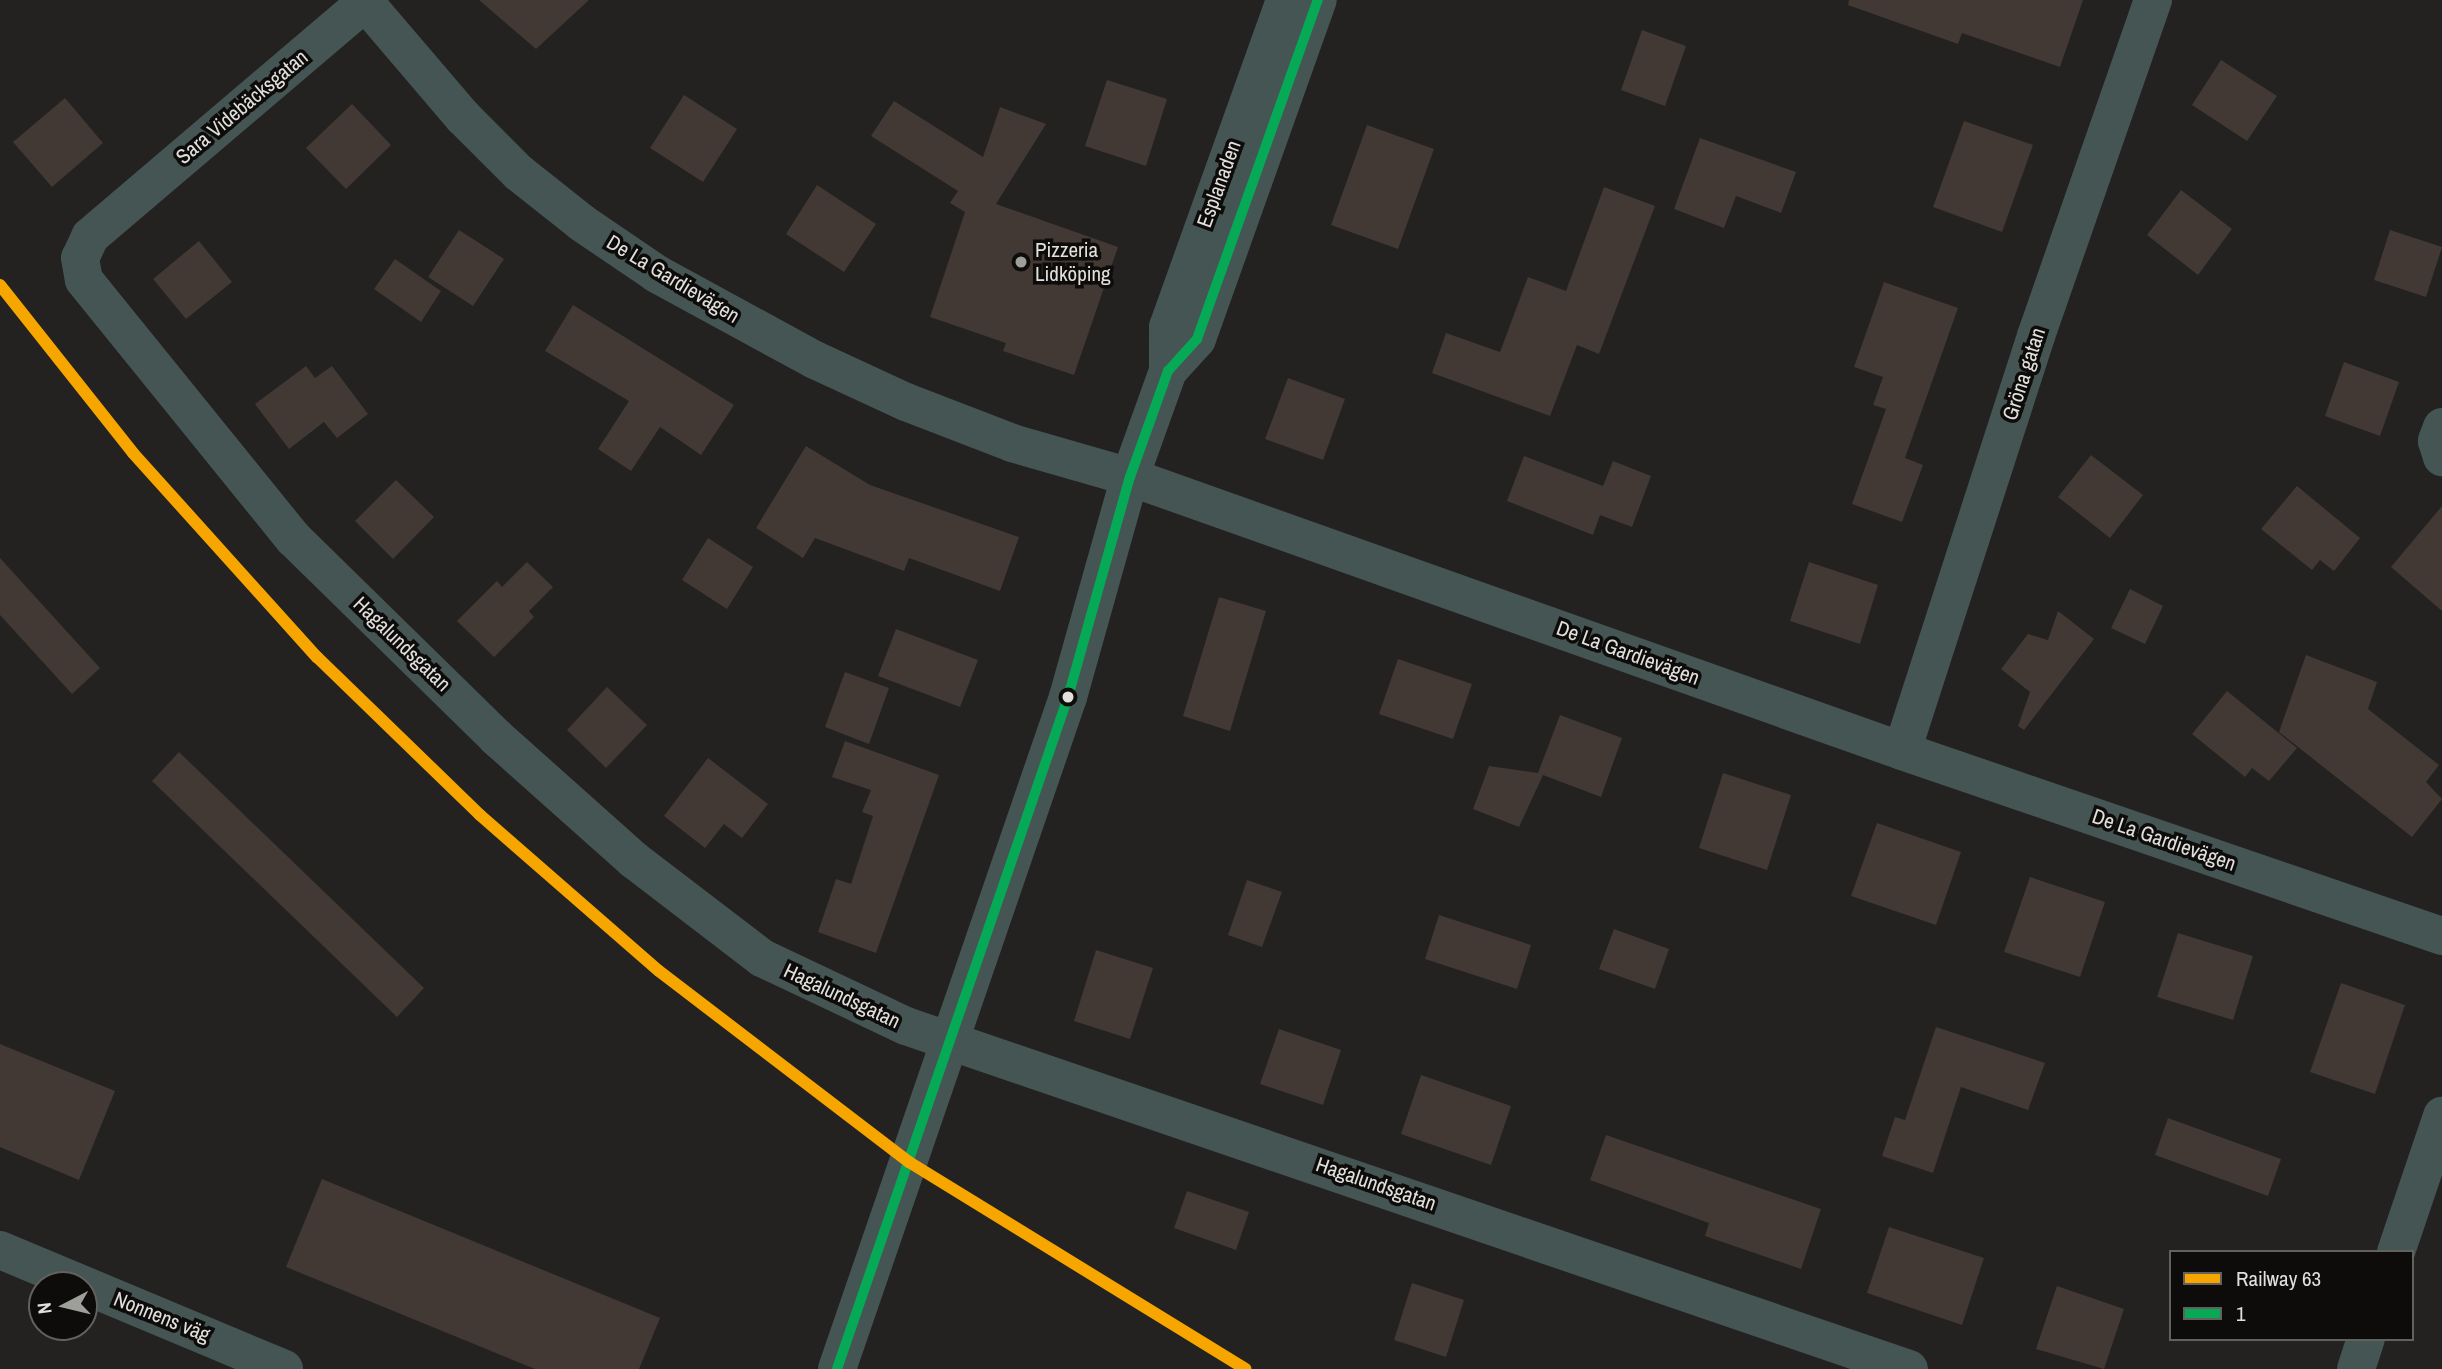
<!DOCTYPE html>
<html>
<head>
<meta charset="utf-8">
<style>
  body { margin:0 }
  #map { position:relative; width:2442px; height:1369px; overflow:hidden; background:#232220; font-family:"Archivo Narrow",sans-serif }
  div>[style] { position:absolute }
  .building>* { inset:0; background:#423834 }
  .minor>* { height:38px; margin:-19px; padding:0 19px; transform-origin:19px; border-radius:19px; background:#445554 }
  .bus-1>* { height:10px; margin:-5px; padding:0 5px; transform-origin:5px; border-radius:5px; background:#06aa56 }
  .rail-1>* { height:12px; margin:-6px; padding:0 6px; transform-origin:6px; border-radius:6px; background:#f7a600 }
  .dots>* { width:19px; height:19px; translate:-50% -50%; box-sizing:border-box; border:4px solid #0d0c0a; border-radius:50% }
  span { translate:-50% -50%; white-space:nowrap; text-align:center; line-height:1.15; -webkit-text-stroke:7px #0d0c0a; paint-order:stroke }
  .street-label { font-size:21px; color:#e1e0dd }
  .poi-label { font-size:21px; color:#e1e0dd }
  .left { translate:0 -50%; text-align:left }
  .legend { position:absolute; left:2169px; top:1250px; width:245px; height:91px; box-sizing:border-box; background:#0d0c0a; border:2px solid #62615e; margin:0; padding:9px 12px; list-style:none; font-size:21px; color:#e1e0dd }
  .legend li { display:flex; align-items:center; gap:14px; height:35px }
  .legend b { width:35px; border:2px solid #62615e }
  .north { position:absolute; left:28px; top:1271px; width:70px; height:70px; box-sizing:border-box; background:#0d0c0a; border:2px solid #62615e; border-radius:50%; rotate:263deg; font-size:19px; font-weight:700; line-height:28px; text-align:center; color:#e1e0dd }
  .north::after { content:''; display:block; margin:auto; width:24px; height:32px; background:#9e9e9b; clip-path:polygon(50% 0,100% 100%,50% 72%,0 100%) }
</style>
</head>
<body>
<div id="map">
  <div class="building">
    <i style="clip-path:polygon(479px 0,589px 0,536px 49px)"></i>
    <i style="clip-path:polygon(1849px 0,2083px 0,2060px 67px,1962px 33px,1958px 44px,1848px 5px)"></i>
    <i style="clip-path:polygon(1642px 30px,1686px 46px,1665px 106px,1621px 90px)"></i>
    <i style="clip-path:polygon(2221px 60px,2277px 96px,2247px 141px,2192px 105px)"></i>
    <i style="clip-path:polygon(1107px 80px,1167px 99px,1146px 166px,1085px 146px)"></i>
    <i style="clip-path:polygon(684px 95px,737px 129px,703px 182px,650px 148px)"></i>
    <i style="clip-path:polygon(65px 98px,103px 143px,52px 187px,13px 142px)"></i>
    <i style="clip-path:polygon(894px 101px,983px 157px,1000px 107px,1046px 124px,996px 204px,1118px 247px,1074px 375px,1003px 351px,1006px 343px,930px 317px,965px 212px,950px 203px,958px 191px,871px 136px)"></i>
    <i style="clip-path:polygon(352px 104px,391px 145px,346px 189px,306px 148px)"></i>
    <i style="clip-path:polygon(1964px 121px,2033px 145px,2002px 232px,1933px 207px)"></i>
    <i style="clip-path:polygon(1367px 125px,1434px 149px,1398px 249px,1331px 225px)"></i>
    <i style="clip-path:polygon(1700px 138px,1796px 172px,1781px 213px,1736px 196px,1724px 228px,1674px 209px)"></i>
    <i style="clip-path:polygon(817px 185px,876px 224px,844px 272px,786px 234px)"></i>
    <i style="clip-path:polygon(1604px 187px,1655px 206px,1599px 354px,1577px 345px,1550px 416px,1432px 373px,1446px 333px,1500px 352px,1528px 277px,1566px 291px)"></i>
    <i style="clip-path:polygon(2181px 190px,2232px 229px,2198px 275px,2147px 235px)"></i>
    <i style="clip-path:polygon(459px 230px,504px 259px,473px 306px,428px 277px)"></i>
    <i style="clip-path:polygon(2390px 230px,2442px 247px,2426px 297px,2374px 280px)"></i>
    <i style="clip-path:polygon(199px 241px,232px 282px,186px 319px,153px 279px)"></i>
    <i style="clip-path:polygon(395px 259px,441px 291px,421px 322px,374px 289px)"></i>
    <i style="clip-path:polygon(1884px 282px,1958px 308px,1905px 458px,1923px 465px,1902px 522px,1852px 504px,1886px 409px,1873px 405px,1883px 377px,1854px 367px)"></i>
    <i style="clip-path:polygon(573px 305px,734px 405px,701px 455px,660px 427px,631px 471px,598px 449px,629px 401px,545px 351px)"></i>
    <i style="clip-path:polygon(2344px 362px,2399px 382px,2380px 436px,2325px 416px)"></i>
    <i style="clip-path:polygon(306px 366px,315px 378px,332px 366px,368px 414px,337px 438px,324px 422px,289px 449px,255px 404px)"></i>
    <i style="clip-path:polygon(1288px 378px,1345px 399px,1323px 460px,1265px 439px)"></i>
    <i style="clip-path:polygon(806px 446px,870px 485px,1019px 537px,1000px 591px,909px 558px,904px 571px,815px 538px,803px 558px,756px 528px)"></i>
    <i style="clip-path:polygon(2091px 455px,2143px 495px,2110px 538px,2058px 497px)"></i>
    <i style="clip-path:polygon(1524px 456px,1603px 486px,1613px 461px,1651px 476px,1632px 527px,1600px 515px,1593px 535px,1507px 501px)"></i>
    <i style="clip-path:polygon(396px 480px,434px 517px,393px 559px,355px 521px)"></i>
    <i style="clip-path:polygon(2297px 486px,2360px 538px,2334px 571px,2320px 560px,2312px 570px,2261px 529px)"></i>
    <i style="clip-path:polygon(2442px 506px,2442px 611px,2391px 567px)"></i>
    <i style="clip-path:polygon(708px 538px,753px 567px,727px 609px,682px 580px)"></i>
    <i style="clip-path:polygon(0 558px,100px 668px,72px 694px,0 615px)"></i>
    <i style="clip-path:polygon(527px 562px,553px 587px,529px 611px,534px 617px,494px 657px,457px 621px,497px 581px,502px 587px)"></i>
    <i style="clip-path:polygon(1809px 562px,1878px 585px,1860px 644px,1790px 621px)"></i>
    <i style="clip-path:polygon(2130px 589px,2163px 606px,2145px 644px,2111px 628px)"></i>
    <i style="clip-path:polygon(1219px 597px,1266px 611px,1230px 731px,1183px 716px)"></i>
    <i style="clip-path:polygon(2058px 611px,2094px 639px,2024px 730px,2018px 726px,2030px 692px,2001px 669px,2028px 634px,2048px 640px)"></i>
    <i style="clip-path:polygon(896px 629px,978px 660px,960px 707px,878px 676px)"></i>
    <i style="clip-path:polygon(2306px 655px,2377px 682px,2368px 709px,2439px 765px,2426px 782px,2442px 799px,2412px 837px,2279px 732px)"></i>
    <i style="clip-path:polygon(1398px 659px,1472px 684px,1453px 739px,1379px 714px)"></i>
    <i style="clip-path:polygon(845px 672px,889px 688px,869px 744px,825px 727px)"></i>
    <i style="clip-path:polygon(607px 687px,647px 725px,606px 768px,567px 730px)"></i>
    <i style="clip-path:polygon(2227px 691px,2297px 748px,2269px 781px,2252px 768px,2245px 777px,2192px 734px)"></i>
    <i style="clip-path:polygon(1560px 715px,1622px 738px,1601px 797px,1543px 775px,1519px 827px,1473px 809px,1489px 766px,1538px 773px)"></i>
    <i style="clip-path:polygon(845px 741px,939px 775px,876px 953px,818px 932px,836px 879px,851px 884px,873px 816px,862px 812px,871px 790px,832px 777px)"></i>
    <i style="clip-path:polygon(179px 752px,424px 988px,397px 1017px,152px 781px)"></i>
    <i style="clip-path:polygon(708px 758px,768px 804px,742px 838px,724px 824px,705px 848px,664px 816px)"></i>
    <i style="clip-path:polygon(1723px 773px,1791px 795px,1767px 870px,1699px 848px)"></i>
    <i style="clip-path:polygon(1877px 823px,1961px 852px,1936px 925px,1851px 896px)"></i>
    <i style="clip-path:polygon(2030px 877px,2105px 902px,2080px 977px,2004px 952px)"></i>
    <i style="clip-path:polygon(1247px 880px,1282px 892px,1262px 947px,1228px 935px)"></i>
    <i style="clip-path:polygon(1439px 915px,1531px 945px,1517px 989px,1425px 959px)"></i>
    <i style="clip-path:polygon(1614px 929px,1669px 949px,1655px 989px,1599px 969px)"></i>
    <i style="clip-path:polygon(2178px 933px,2253px 956px,2233px 1020px,2157px 997px)"></i>
    <i style="clip-path:polygon(1096px 950px,1153px 968px,1130px 1039px,1074px 1021px)"></i>
    <i style="clip-path:polygon(2341px 983px,2405px 1005px,2375px 1094px,2310px 1072px)"></i>
    <i style="clip-path:polygon(1936px 1027px,2045px 1063px,2028px 1110px,1961px 1087px,1933px 1173px,1882px 1156px,1895px 1117px,1905px 1120px)"></i>
    <i style="clip-path:polygon(1279px 1029px,1341px 1050px,1323px 1105px,1260px 1084px)"></i>
    <i style="clip-path:polygon(0 1044px,115px 1091px,79px 1180px,0 1147px)"></i>
    <i style="clip-path:polygon(1421px 1075px,1511px 1106px,1491px 1165px,1401px 1134px)"></i>
    <i style="clip-path:polygon(2168px 1118px,2281px 1159px,2268px 1196px,2155px 1155px)"></i>
    <i style="clip-path:polygon(1606px 1135px,1821px 1209px,1801px 1269px,1705px 1236px,1709px 1223px,1590px 1180px)"></i>
    <i style="clip-path:polygon(322px 1179px,660px 1318px,639px 1369px,535px 1369px,286px 1267px)"></i>
    <i style="clip-path:polygon(1187px 1191px,1249px 1212px,1236px 1250px,1174px 1228px)"></i>
    <i style="clip-path:polygon(1889px 1227px,1984px 1258px,1962px 1325px,1867px 1293px)"></i>
    <i style="clip-path:polygon(1412px 1283px,1464px 1300px,1446px 1357px,1394px 1340px)"></i>
    <i style="clip-path:polygon(2057px 1286px,2124px 1309px,2104px 1369px,2036px 1349px)"></i>
  </div>
  <div class="minor">
    <i style="left:363px;top:0;width:154px;rotate:49.5deg"></i>
    <i style="left:463px;top:117px;width:79px;rotate:45deg"></i>
    <i style="left:519px;top:173px;width:80px;rotate:38.4deg"></i>
    <i style="left:582px;top:223px;width:91px;rotate:34.2deg"></i>
    <i style="left:657px;top:274px;width:180px;rotate:28.6deg"></i>
    <i style="left:815px;top:360px;width:100px;rotate:24.8deg"></i>
    <i style="left:906px;top:402px;width:114px;rotate:21.1deg"></i>
    <i style="left:1012px;top:443px;width:123px;rotate:16.1deg"></i>
    <i style="left:1130px;top:477px;width:819px;rotate:19.54deg"></i>
    <i style="left:1902px;top:751px;width:571px;rotate:18.91deg"></i>
    <i style="left:368px;top:0;width:365px;rotate:139.6deg"></i>
    <i style="left:90px;top:237px;width:23px;rotate:115deg"></i>
    <i style="left:80px;top:258px;width:22px;rotate:80deg"></i>
    <i style="left:84px;top:280px;width:333px;rotate:51deg"></i>
    <i style="left:294px;top:539px;width:283px;rotate:44.4deg"></i>
    <i style="left:496px;top:737px;width:185px;rotate:41.7deg"></i>
    <i style="left:634px;top:860px;width:161px;rotate:37.4deg"></i>
    <i style="left:762px;top:958px;width:159px;rotate:25.3deg"></i>
    <i style="left:906px;top:1026px;width:1060px;rotate:18.88deg"></i>
    <i style="left:1168px;top:371px;width:43px;rotate:-47.8deg"></i>
    <i style="left:1197px;top:339px;width:360px;rotate:-70.4deg"></i>
    <i style="left:2442px;top:427px;width:15px;rotate:110deg"></i>
    <i style="left:2437px;top:441px;width:17px;rotate:73deg"></i>
    <i style="left:1902px;top:751px;width:436px;rotate:-72.1deg"></i>
    <i style="left:2036px;top:336px;width:356px;rotate:-70.8deg"></i>
    <i style="left:0;top:1250px;width:308px;rotate:22.7deg"></i>
    <i style="left:2396px;top:1252px;width:144px;rotate:-71.3deg"></i>
    <i style="left:837px;top:1369px;width:711px;rotate:-71.03deg"></i>
    <i style="left:1068px;top:697px;width:229px;rotate:-74.3deg"></i>
    <i style="left:1130px;top:477px;width:113px;rotate:-70.3deg"></i>
    <i style="left:1168px;top:371px;width:44px;rotate:-90deg"></i>
    <i style="left:1168px;top:327px;width:347px;rotate:-70.3deg"></i>
    <i style="left:2356px;top:1369px;width:32px;rotate:-72deg"></i>
  </div>
  <div class="bus-1">
    <i style="left:837px;top:1369px;width:711px;rotate:-71.03deg"></i>
    <i style="left:1068px;top:697px;width:229px;rotate:-74.3deg"></i>
    <i style="left:1130px;top:477px;width:113px;rotate:-70.3deg"></i>
    <i style="left:1168px;top:371px;width:43px;rotate:-47.8deg"></i>
    <i style="left:1197px;top:339px;width:360px;rotate:-70.4deg"></i>
  </div>
  <div class="rail-1">
    <i style="left:0;top:285px;width:214px;rotate:51.6deg"></i>
    <i style="left:133px;top:453px;width:275px;rotate:48deg"></i>
    <i style="left:317px;top:657px;width:227px;rotate:44.1deg"></i>
    <i style="left:480px;top:815px;width:237px;rotate:41.1deg"></i>
    <i style="left:659px;top:971px;width:315px;rotate:37.4deg"></i>
    <i style="left:909px;top:1162px;width:395px;rotate:31.6deg"></i>
  </div>
  <div class="dots">
    <i style="left:1021px;top:262px;background:#9e9e9b"></i>
    <i style="left:1068px;top:697px;background:#e1e0dd"></i>
  </div>
  <div class="street-label">
    <span style="left:242px;top:107px;rotate:-40deg">Sara Videbäcksgatan</span>
    <span style="left:1219px;top:184px;rotate:-70deg">Esplanaden</span>
    <span style="left:673px;top:279px;rotate:31deg">De La Gardievägen</span>
    <span style="left:2024px;top:374px;rotate:-72deg">Gröna gatan</span>
    <span style="left:402px;top:644px;rotate:44deg">Hagalundsgatan</span>
    <span style="left:1628px;top:653px;rotate:20deg">De La Gardievägen</span>
    <span style="left:2164px;top:840px;rotate:19deg">De La Gardievägen</span>
    <span style="left:842px;top:996px;rotate:25deg">Hagalundsgatan</span>
    <span style="left:1376px;top:1184px;rotate:19deg">Hagalundsgatan</span>
    <span style="left:162px;top:1317px;rotate:22deg">Nonnens väg</span>
  </div>
  <div class="poi-label">
    <span class="left" style="left:1035px;top:262px">Pizzeria<br>Lidköping</span>
  </div>
  <ul class="legend">
  <li><b style="height:9px;background:#f7a600"></b>Railway 63</li>
  <li><b style="height:9px;background:#06aa56"></b>1</li>
  </ul>
  <div class="north">N</div>
</div>
</body>
</html>
